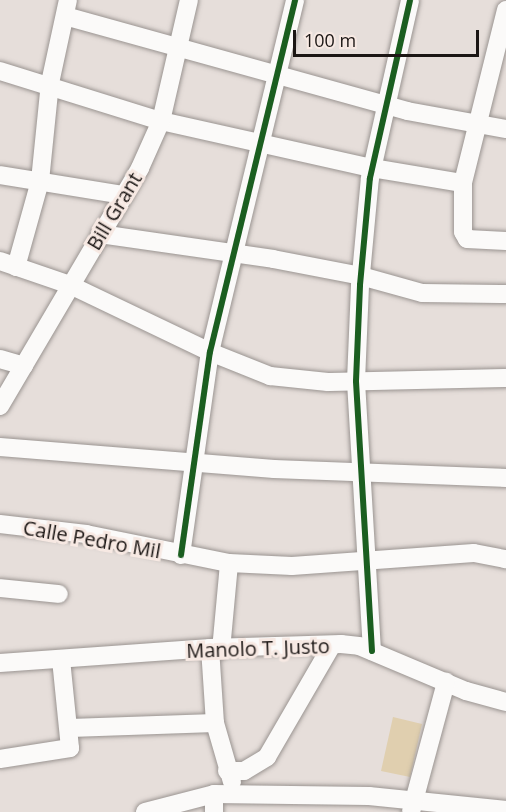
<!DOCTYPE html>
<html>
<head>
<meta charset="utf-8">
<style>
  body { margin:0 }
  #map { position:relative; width:506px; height:812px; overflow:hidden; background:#e6deda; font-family:"Open Sans",sans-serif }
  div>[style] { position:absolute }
  .green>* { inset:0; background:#e0cfaf }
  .roads { filter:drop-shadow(0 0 2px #9a9491) drop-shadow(0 0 2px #9a9491) }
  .minor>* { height:18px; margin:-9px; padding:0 9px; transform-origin:9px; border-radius:9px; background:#fbfaf9 }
  .cycleway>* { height:6px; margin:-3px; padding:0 3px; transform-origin:3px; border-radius:3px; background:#1b5e20 }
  span { translate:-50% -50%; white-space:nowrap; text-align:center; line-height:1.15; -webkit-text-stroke:6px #f7e9e3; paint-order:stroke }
  .street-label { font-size:20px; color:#1b1614 }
  .scale { position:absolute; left:293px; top:30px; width:186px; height:27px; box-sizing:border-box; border:3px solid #1b1614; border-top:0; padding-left:8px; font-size:18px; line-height:21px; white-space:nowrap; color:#1b1614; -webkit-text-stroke:4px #f7e9e3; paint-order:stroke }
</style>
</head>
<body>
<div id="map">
  <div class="green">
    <i style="clip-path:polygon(393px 717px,422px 724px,410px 777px,381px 771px)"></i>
  </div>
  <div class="roads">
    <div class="minor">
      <i style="left:506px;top:10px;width:178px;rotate:104deg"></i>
      <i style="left:463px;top:183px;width:49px;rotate:90deg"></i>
      <i style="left:463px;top:232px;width:8px;rotate:60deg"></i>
      <i style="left:467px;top:239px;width:39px;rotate:3deg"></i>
      <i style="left:65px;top:16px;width:355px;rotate:15.5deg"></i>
      <i style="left:407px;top:111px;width:101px;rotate:10.3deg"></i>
      <i style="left:0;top:71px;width:169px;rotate:17.3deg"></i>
      <i style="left:161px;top:121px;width:216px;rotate:12.6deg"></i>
      <i style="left:372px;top:168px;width:92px;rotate:9.4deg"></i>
      <i style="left:0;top:175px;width:126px;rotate:9.2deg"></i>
      <i style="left:100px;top:234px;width:175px;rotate:8.2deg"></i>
      <i style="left:273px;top:259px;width:90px;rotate:10.9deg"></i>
      <i style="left:361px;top:276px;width:63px;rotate:15.6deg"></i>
      <i style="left:422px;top:293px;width:84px;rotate:0.7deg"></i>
      <i style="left:0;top:261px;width:74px;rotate:18.9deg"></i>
      <i style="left:70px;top:285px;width:155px;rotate:25.6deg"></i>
      <i style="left:210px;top:352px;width:65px;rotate:21.8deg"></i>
      <i style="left:270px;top:376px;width:58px;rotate:5.9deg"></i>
      <i style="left:328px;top:382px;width:178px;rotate:-1.3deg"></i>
      <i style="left:16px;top:267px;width:89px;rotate:-74.4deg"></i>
      <i style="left:40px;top:181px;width:99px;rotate:-84.2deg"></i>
      <i style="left:50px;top:83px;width:85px;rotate:-77.8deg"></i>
      <i style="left:0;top:359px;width:25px;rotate:16deg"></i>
      <i style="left:0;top:406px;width:276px;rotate:-59.5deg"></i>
      <i style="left:140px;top:168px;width:51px;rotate:-65.9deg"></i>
      <i style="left:161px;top:121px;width:124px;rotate:-77deg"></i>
      <i style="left:0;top:447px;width:275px;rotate:4.6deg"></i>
      <i style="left:274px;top:469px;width:232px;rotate:2.2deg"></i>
      <i style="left:0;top:524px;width:87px;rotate:6.6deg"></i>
      <i style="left:86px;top:534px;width:146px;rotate:11.5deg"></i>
      <i style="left:229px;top:563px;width:63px;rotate:2.7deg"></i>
      <i style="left:292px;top:566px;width:182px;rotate:-4.1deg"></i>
      <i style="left:474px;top:553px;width:33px;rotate:11deg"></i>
      <i style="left:181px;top:555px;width:205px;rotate:-81.9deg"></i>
      <i style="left:210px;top:352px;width:362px;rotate:-76.4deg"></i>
      <i style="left:0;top:588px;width:59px;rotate:5.8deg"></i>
      <i style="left:210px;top:648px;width:75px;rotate:86.2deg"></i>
      <i style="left:215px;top:723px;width:61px;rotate:73.9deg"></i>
      <i style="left:221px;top:650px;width:87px;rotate:-84.7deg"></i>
      <i style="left:372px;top:651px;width:270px;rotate:-93.4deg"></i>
      <i style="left:356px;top:381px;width:96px;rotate:-87.6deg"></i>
      <i style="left:360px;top:285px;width:107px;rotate:-84.7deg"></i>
      <i style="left:370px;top:178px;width:182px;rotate:-77.3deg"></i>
      <i style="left:0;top:663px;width:211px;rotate:-4.1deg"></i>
      <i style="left:210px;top:648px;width:131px;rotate:-1.7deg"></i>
      <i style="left:341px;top:644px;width:18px;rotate:6deg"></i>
      <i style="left:359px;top:646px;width:116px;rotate:22.8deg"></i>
      <i style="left:466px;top:691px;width:41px;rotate:15.4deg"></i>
      <i style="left:70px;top:728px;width:145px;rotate:-2deg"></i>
      <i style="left:0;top:759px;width:71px;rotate:-8.9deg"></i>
      <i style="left:70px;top:748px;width:89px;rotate:-95.8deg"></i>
      <i style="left:227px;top:771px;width:17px"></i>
      <i style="left:244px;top:771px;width:27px;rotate:-31deg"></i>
      <i style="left:267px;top:757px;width:129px;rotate:-59.9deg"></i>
      <i style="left:214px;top:794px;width:18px;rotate:90deg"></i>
      <i style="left:145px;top:812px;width:71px;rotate:-14.6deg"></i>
      <i style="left:214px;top:794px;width:155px;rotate:0.7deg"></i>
      <i style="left:369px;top:796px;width:138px;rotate:5.8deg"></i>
      <i style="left:411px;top:812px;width:135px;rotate:-74.9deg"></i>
    </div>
  </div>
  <div class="cycleway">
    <i style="left:181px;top:555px;width:205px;rotate:-81.9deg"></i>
    <i style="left:210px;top:352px;width:362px;rotate:-76.4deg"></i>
    <i style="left:372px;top:651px;width:270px;rotate:-93.4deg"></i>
    <i style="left:356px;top:381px;width:96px;rotate:-87.6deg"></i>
    <i style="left:360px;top:285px;width:107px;rotate:-84.7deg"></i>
    <i style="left:370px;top:178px;width:182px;rotate:-77.3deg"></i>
  </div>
  <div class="street-label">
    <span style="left:114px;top:211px;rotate:-59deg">Bill Grant</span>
    <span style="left:92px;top:539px;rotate:10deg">Calle Pedro Mil</span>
    <span style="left:258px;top:648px;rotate:-2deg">Manolo T. Justo</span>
  </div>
  <div class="scale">100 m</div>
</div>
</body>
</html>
